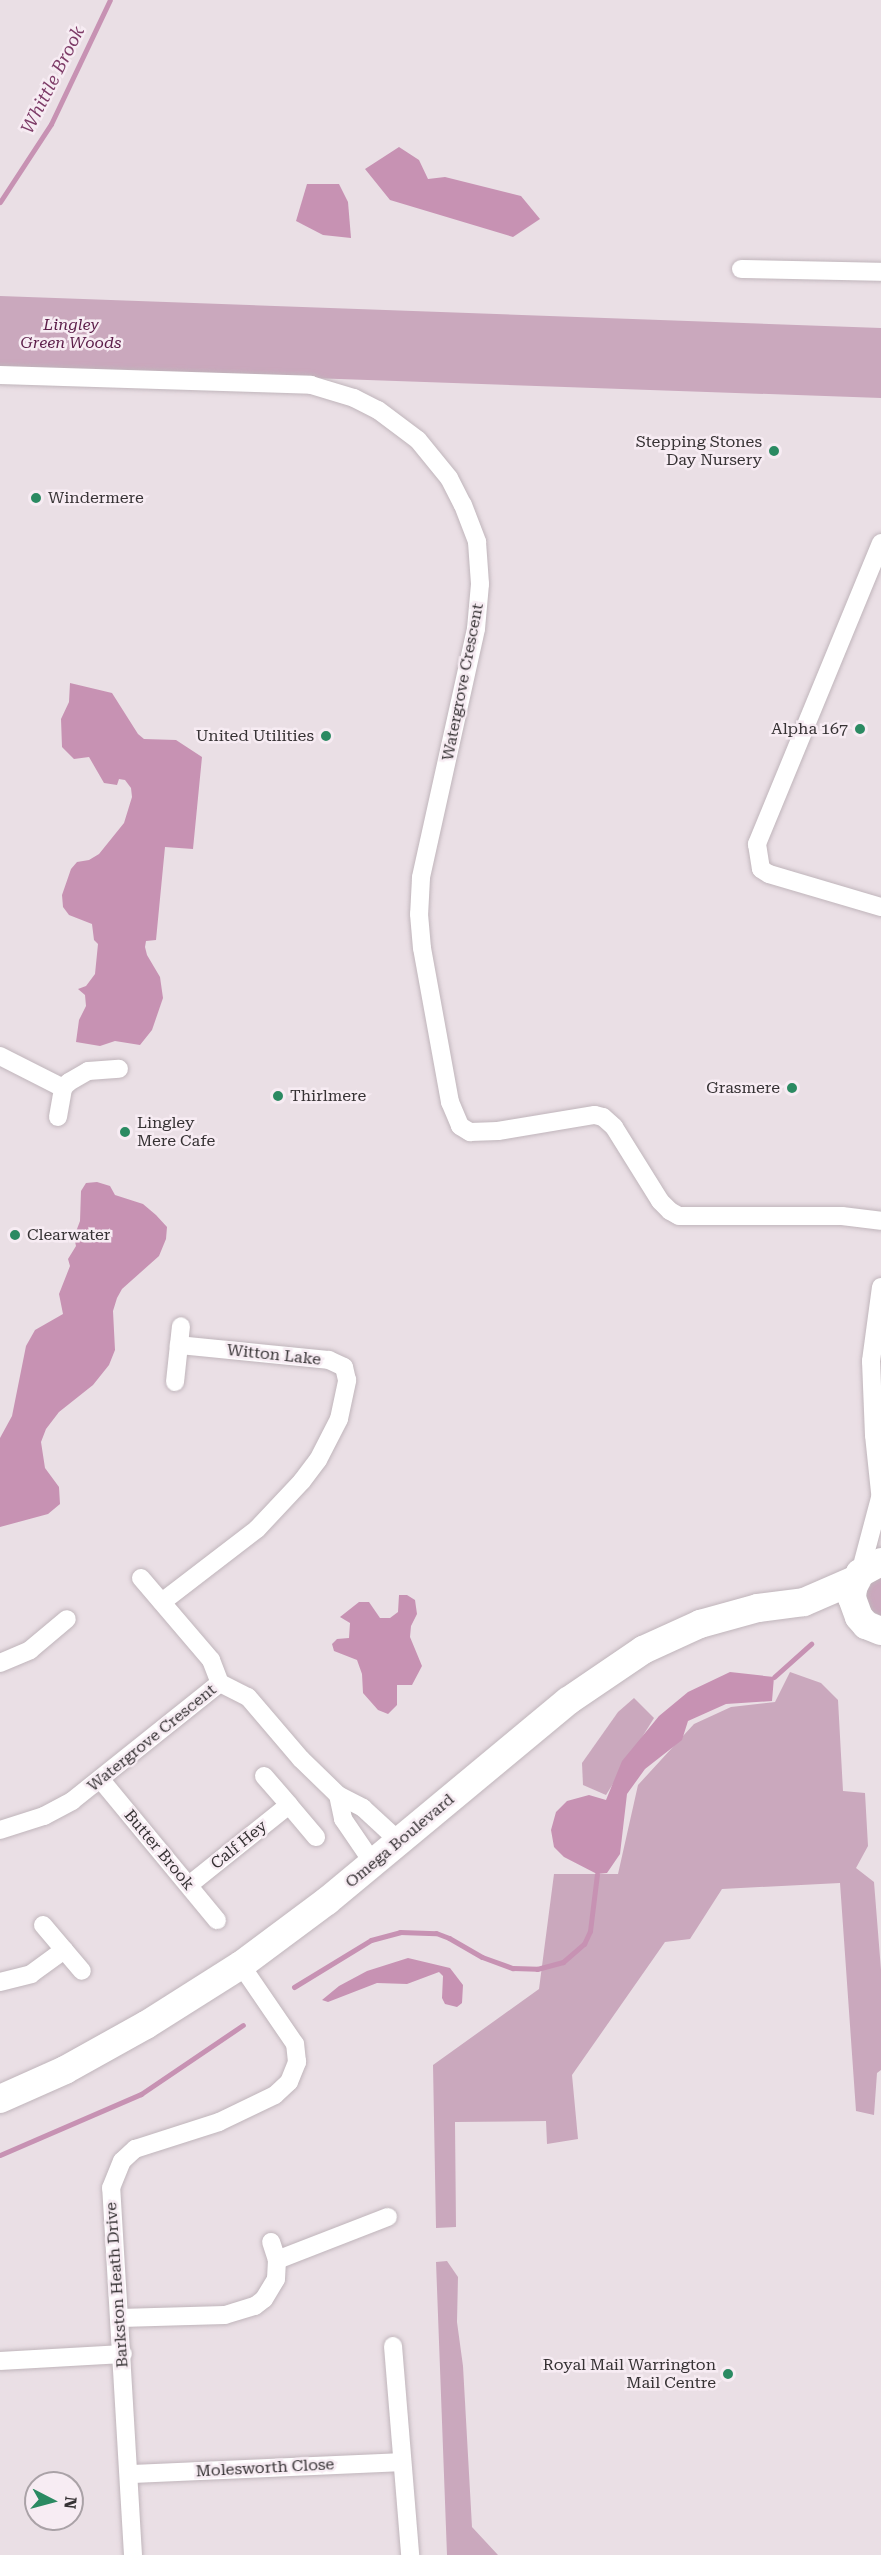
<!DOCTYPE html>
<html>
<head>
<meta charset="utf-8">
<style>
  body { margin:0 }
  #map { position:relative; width:881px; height:2555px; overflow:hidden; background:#eadfe5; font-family:"Roboto Serif",serif }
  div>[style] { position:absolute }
  .green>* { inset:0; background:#caa8bd }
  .water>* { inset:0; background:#c792b3 }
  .stream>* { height:5px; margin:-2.5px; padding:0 2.5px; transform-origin:2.5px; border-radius:2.5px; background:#c792b3 }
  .roads { filter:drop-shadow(0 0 2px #c0b5bb) drop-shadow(0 0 2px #c0b5bb) }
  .minor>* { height:18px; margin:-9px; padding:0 9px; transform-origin:9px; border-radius:9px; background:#fff }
  .primary>* { height:28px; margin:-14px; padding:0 14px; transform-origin:14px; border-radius:14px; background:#fff }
  .dots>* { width:16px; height:16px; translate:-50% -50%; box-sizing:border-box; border:3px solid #f7ecf3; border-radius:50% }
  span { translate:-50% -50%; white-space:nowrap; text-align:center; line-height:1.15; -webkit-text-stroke:5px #f7ecf3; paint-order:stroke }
  .park-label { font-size:16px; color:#5b1c48; font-style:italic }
  .poi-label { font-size:16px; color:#363234 }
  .right { translate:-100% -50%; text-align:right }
  .left { translate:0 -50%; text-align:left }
  .street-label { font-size:16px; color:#363234 }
  .water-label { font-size:18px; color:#7e3c68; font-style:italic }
  .north { position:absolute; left:24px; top:2471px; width:60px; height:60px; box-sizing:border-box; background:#f7ecf3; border:2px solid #aaa2a7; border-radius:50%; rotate:96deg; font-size:16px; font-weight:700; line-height:24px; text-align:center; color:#363234 }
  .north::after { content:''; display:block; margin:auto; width:21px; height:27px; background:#2b8a62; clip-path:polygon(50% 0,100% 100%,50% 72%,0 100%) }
</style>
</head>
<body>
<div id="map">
  <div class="green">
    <i style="clip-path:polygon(0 296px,881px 328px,881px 398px,0 367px)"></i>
    <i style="clip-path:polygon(881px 1572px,881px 1616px,869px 1609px,864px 1589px)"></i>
    <i style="clip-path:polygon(790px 1672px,821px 1683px,838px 1700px,843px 1791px,865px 1793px,868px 1846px,856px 1868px,874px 1882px,881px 1970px,881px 2070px,877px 2073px,874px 2115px,856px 2111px,840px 1883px,722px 1889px,690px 1939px,665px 1942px,572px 2075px,578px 2139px,547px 2144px,546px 2121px,455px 2122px,456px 2227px,436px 2228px,433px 2065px,539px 1989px,554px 1874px,618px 1874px,638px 1785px,694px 1724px,731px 1707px,775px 1702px)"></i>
    <i style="clip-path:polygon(634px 1698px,654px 1718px,606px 1795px,583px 1785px,582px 1763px,618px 1712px)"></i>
    <i style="clip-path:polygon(447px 2261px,458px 2277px,457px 2322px,463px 2366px,472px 2527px,498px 2555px,447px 2555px,436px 2262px)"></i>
  </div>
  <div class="water">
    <i style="clip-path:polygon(399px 147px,419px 160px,428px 179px,445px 177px,521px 196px,540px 219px,513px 237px,390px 200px,365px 169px)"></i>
    <i style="clip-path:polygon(307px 184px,339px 184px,348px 202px,351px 238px,323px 235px,296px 221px)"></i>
    <i style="clip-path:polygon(70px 683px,112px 693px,138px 734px,144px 739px,176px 740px,202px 757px,193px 849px,165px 847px,156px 940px,146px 941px,145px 947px,147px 955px,160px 977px,163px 998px,152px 1030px,140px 1045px,115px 1041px,100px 1046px,76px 1042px,79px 1020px,86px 1006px,85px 995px,78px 989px,86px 986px,95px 974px,98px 944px,94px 940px,92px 924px,69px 915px,63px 907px,62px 895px,71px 869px,77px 862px,89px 860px,99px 854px,124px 823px,132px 797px,131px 788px,125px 780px,119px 779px,117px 785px,104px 783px,89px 757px,74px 759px,62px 747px,61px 719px,69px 702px)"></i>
    <i style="clip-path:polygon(97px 1182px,110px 1186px,115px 1195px,143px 1204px,156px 1215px,167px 1227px,166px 1239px,159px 1256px,122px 1289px,117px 1298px,113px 1311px,115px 1350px,109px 1365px,93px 1385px,59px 1412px,46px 1429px,41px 1442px,45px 1468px,59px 1487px,60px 1504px,48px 1514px,0 1527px,0 1438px,12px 1416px,26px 1346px,35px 1330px,63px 1314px,59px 1294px,70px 1266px,68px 1259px,76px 1246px,74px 1237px,80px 1221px,81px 1191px,86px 1183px)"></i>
    <i style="clip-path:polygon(399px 1595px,407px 1595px,415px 1600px,417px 1614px,411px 1626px,410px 1637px,422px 1666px,412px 1685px,397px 1685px,397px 1705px,388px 1714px,378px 1710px,363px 1693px,362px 1674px,357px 1660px,334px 1651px,332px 1644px,337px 1639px,349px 1638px,350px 1623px,340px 1617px,359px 1602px,369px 1602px,380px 1618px,390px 1618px,398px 1612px)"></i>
    <i style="clip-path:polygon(730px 1672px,774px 1677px,772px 1701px,726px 1704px,688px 1721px,682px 1740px,645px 1769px,627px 1794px,620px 1854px,607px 1873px,597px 1874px,564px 1857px,554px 1847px,551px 1830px,556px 1812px,567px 1801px,589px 1795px,606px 1800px,622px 1761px,659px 1716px,688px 1692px)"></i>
    <i style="clip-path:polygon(408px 1958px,450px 1968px,463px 1985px,462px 2003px,457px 2007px,445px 2004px,442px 1998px,443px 1976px,439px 1972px,407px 1984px,377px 1983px,328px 2002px,322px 2000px,339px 1986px,367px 1971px)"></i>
  </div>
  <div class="stream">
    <i style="left:0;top:202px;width:93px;rotate:-56.8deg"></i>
    <i style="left:51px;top:124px;width:137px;rotate:-64.6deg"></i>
    <i style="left:774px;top:1677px;width:50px;rotate:-41.7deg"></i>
    <i style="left:294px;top:1987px;width:90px;rotate:-31.4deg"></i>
    <i style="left:371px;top:1940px;width:30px;rotate:-15deg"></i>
    <i style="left:400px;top:1932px;width:36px;rotate:2deg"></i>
    <i style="left:436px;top:1933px;width:14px;rotate:21deg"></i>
    <i style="left:449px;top:1938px;width:38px;rotate:30deg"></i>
    <i style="left:482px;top:1957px;width:33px;rotate:20deg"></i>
    <i style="left:513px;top:1968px;width:24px;rotate:2deg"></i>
    <i style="left:537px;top:1969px;width:27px;rotate:-15deg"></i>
    <i style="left:563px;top:1962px;width:28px;rotate:-41deg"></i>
    <i style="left:584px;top:1944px;width:14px;rotate:-65deg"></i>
    <i style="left:590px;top:1931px;width:57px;rotate:-83deg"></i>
    <i style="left:0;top:2155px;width:154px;rotate:-23.4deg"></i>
    <i style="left:141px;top:2094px;width:123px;rotate:-34.1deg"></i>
  </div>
  <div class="roads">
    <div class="minor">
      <i style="left:741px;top:269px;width:140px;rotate:1.2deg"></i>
      <i style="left:0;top:375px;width:311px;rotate:1.8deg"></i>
      <i style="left:311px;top:385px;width:45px;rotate:16.8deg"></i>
      <i style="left:354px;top:398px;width:27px;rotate:27deg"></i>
      <i style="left:378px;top:410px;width:50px;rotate:36.9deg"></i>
      <i style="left:418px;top:440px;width:49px;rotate:50.8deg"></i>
      <i style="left:449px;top:478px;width:30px;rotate:63deg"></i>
      <i style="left:463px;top:505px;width:40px;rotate:69deg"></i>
      <i style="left:477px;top:542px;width:42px;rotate:85.9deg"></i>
      <i style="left:480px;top:584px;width:45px;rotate:95.1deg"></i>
      <i style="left:476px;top:629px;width:255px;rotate:102.5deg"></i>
      <i style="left:421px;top:878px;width:36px;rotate:93deg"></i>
      <i style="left:419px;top:914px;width:34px;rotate:85deg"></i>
      <i style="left:422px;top:948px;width:157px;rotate:79.7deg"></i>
      <i style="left:450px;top:1102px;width:26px;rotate:67deg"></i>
      <i style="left:460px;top:1126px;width:12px;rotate:31deg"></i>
      <i style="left:470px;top:1132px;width:28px;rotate:-2deg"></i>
      <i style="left:498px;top:1131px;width:98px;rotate:-9.4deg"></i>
      <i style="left:595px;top:1115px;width:8px;rotate:14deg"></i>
      <i style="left:603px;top:1117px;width:15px;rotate:42deg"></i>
      <i style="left:614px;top:1127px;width:87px;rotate:58.1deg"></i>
      <i style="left:660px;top:1201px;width:14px;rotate:45deg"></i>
      <i style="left:670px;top:1211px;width:10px;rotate:29deg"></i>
      <i style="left:679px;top:1216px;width:163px"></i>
      <i style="left:842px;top:1216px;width:39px;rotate:7deg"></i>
      <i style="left:881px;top:543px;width:326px;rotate:112.4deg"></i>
      <i style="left:757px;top:844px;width:25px;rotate:81deg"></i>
      <i style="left:761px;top:869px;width:9px;rotate:32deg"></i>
      <i style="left:769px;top:874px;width:117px;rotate:16.4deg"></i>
      <i style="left:0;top:1056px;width:71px;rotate:26.9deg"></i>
      <i style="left:58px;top:1117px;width:29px;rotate:-80deg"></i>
      <i style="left:63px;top:1088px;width:8px;rotate:-45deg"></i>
      <i style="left:69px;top:1082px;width:22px;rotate:-30deg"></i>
      <i style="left:88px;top:1071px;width:31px;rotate:-4deg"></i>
      <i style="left:881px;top:1287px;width:75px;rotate:97.7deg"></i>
      <i style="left:871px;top:1361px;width:74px;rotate:87.7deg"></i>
      <i style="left:874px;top:1435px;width:67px;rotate:84deg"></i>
      <i style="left:175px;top:1382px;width:56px;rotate:-83.9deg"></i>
      <i style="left:860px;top:1573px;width:78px;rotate:-75.1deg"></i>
      <i style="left:141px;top:1578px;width:108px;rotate:49.5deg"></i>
      <i style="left:211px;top:1660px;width:25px;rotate:69deg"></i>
      <i style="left:162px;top:1602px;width:120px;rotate:-37.5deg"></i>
      <i style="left:257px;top:1529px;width:66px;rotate:-46.8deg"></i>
      <i style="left:302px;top:1481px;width:26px;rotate:-53deg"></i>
      <i style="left:318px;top:1460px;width:46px;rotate:-62.9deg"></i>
      <i style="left:339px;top:1419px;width:40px;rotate:-78deg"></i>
      <i style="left:347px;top:1380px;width:13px;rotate:-103deg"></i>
      <i style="left:344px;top:1367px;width:17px;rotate:-155deg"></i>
      <i style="left:329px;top:1360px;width:151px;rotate:-174.3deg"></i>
      <i style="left:0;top:1663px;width:33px;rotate:-23deg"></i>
      <i style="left:30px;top:1650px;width:48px;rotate:-40deg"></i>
      <i style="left:264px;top:1776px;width:38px;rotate:49deg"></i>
      <i style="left:101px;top:1780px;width:182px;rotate:50.4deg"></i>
      <i style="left:338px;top:1795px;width:25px;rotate:78deg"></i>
      <i style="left:343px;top:1819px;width:53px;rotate:55.7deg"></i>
      <i style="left:0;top:1830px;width:46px;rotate:-17.7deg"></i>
      <i style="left:44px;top:1816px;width:32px;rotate:-28deg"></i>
      <i style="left:72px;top:1801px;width:189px;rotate:-38.6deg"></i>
      <i style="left:220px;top:1683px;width:31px;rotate:27deg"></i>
      <i style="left:248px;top:1697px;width:82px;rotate:49.5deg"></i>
      <i style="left:301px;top:1759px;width:52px;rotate:44.2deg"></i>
      <i style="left:338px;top:1795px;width:28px;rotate:27deg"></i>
      <i style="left:363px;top:1808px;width:50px;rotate:42.6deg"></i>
      <i style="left:189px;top:1885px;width:128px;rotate:-38.7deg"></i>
      <i style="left:289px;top:1805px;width:42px;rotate:49.8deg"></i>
      <i style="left:43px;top:1925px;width:60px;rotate:49.7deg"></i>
      <i style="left:0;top:1982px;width:32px;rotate:-14deg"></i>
      <i style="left:31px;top:1974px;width:41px;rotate:-36deg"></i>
      <i style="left:277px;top:2260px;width:119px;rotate:-21.2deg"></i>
      <i style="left:120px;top:2318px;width:105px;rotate:-1.6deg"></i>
      <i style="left:225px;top:2315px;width:31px;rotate:-17deg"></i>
      <i style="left:255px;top:2306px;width:11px;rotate:-38deg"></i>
      <i style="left:264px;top:2299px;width:23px;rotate:-59deg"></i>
      <i style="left:276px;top:2279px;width:19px;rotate:-87deg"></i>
      <i style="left:277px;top:2260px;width:19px;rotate:-108deg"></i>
      <i style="left:393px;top:2346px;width:210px;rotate:85.3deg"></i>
      <i style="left:0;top:2361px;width:123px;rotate:-3.3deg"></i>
      <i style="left:130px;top:2474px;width:271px;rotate:-2.5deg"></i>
      <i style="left:133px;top:2555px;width:368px;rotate:-93.4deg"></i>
      <i style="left:111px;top:2188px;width:29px;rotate:-68deg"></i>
      <i style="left:122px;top:2161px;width:18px;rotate:-43deg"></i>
      <i style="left:135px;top:2149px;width:88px;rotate:-17.8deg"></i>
      <i style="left:219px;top:2122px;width:62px;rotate:-25.7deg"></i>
      <i style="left:275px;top:2095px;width:19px;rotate:-43deg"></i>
      <i style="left:289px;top:2082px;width:22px;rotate:-68deg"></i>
      <i style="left:297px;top:2062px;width:18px;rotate:-96deg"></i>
      <i style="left:295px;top:2044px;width:96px;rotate:-124.4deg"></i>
    </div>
    <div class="primary">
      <i style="left:881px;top:1562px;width:24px;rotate:152deg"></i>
      <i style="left:860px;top:1573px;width:17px;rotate:115deg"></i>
      <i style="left:853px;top:1588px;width:10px;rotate:96deg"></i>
      <i style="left:852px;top:1598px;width:20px;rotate:70deg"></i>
      <i style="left:859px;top:1617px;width:11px;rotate:49deg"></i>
      <i style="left:866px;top:1625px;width:16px;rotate:22deg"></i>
      <i style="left:0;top:2099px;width:71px;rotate:-24deg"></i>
      <i style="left:65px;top:2070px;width:93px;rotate:-29.1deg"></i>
      <i style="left:146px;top:2025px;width:112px;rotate:-32.3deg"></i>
      <i style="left:241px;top:1965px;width:107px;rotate:-36.7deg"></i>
      <i style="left:327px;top:1901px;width:313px;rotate:-39.7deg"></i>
      <i style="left:568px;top:1701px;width:91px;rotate:-34.2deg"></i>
      <i style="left:643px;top:1650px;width:63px;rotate:-24.5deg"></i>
      <i style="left:700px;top:1624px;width:60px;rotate:-15.4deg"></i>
      <i style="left:758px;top:1608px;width:46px;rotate:-7.4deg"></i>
      <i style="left:804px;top:1602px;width:58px;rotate:-23.5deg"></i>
    </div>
  </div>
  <div class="dots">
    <i style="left:774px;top:451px;background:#2b8a62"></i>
    <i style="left:36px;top:498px;background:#2b8a62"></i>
    <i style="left:860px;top:729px;background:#2b8a62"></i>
    <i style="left:326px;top:736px;background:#2b8a62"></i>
    <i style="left:792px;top:1088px;background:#2b8a62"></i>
    <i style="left:278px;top:1096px;background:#2b8a62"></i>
    <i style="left:125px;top:1132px;background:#2b8a62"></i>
    <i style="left:15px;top:1235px;background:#2b8a62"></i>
    <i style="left:728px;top:2374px;background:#2b8a62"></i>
  </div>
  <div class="park-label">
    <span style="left:71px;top:334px">Lingley<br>Green Woods</span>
  </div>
  <div class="poi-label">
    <span class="right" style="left:762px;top:451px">Stepping Stones<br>Day Nursery</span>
    <span class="left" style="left:48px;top:498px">Windermere</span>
    <span class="right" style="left:848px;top:729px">Alpha 167</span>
    <span class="right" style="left:314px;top:736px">United Utilities</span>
    <span class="right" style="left:780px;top:1088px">Grasmere</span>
    <span class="left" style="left:290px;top:1096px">Thirlmere</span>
    <span class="left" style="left:137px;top:1132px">Lingley<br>Mere Cafe</span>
    <span class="left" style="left:27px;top:1235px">Clearwater</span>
    <span class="right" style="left:716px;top:2374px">Royal Mail Warrington<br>Mail Centre</span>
  </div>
  <div class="street-label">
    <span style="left:463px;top:682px;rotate:-79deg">Watergrove Crescent</span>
    <span style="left:274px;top:1355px;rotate:6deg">Witton Lake</span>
    <span style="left:152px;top:1738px;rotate:-39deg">Watergrove Crescent</span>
    <span style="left:400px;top:1841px;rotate:-40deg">Omega Boulevard</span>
    <span style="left:239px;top:1845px;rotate:-39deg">Calf Hey</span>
    <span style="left:159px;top:1850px;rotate:50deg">Butter Brook</span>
    <span style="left:117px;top:2285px;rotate:-94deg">Barkston Heath Drive</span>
    <span style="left:265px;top:2468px;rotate:-3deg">Molesworth Close</span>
  </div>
  <div class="water-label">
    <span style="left:53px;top:80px;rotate:-63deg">Whittle Brook</span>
  </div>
  <div class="north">N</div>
</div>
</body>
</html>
